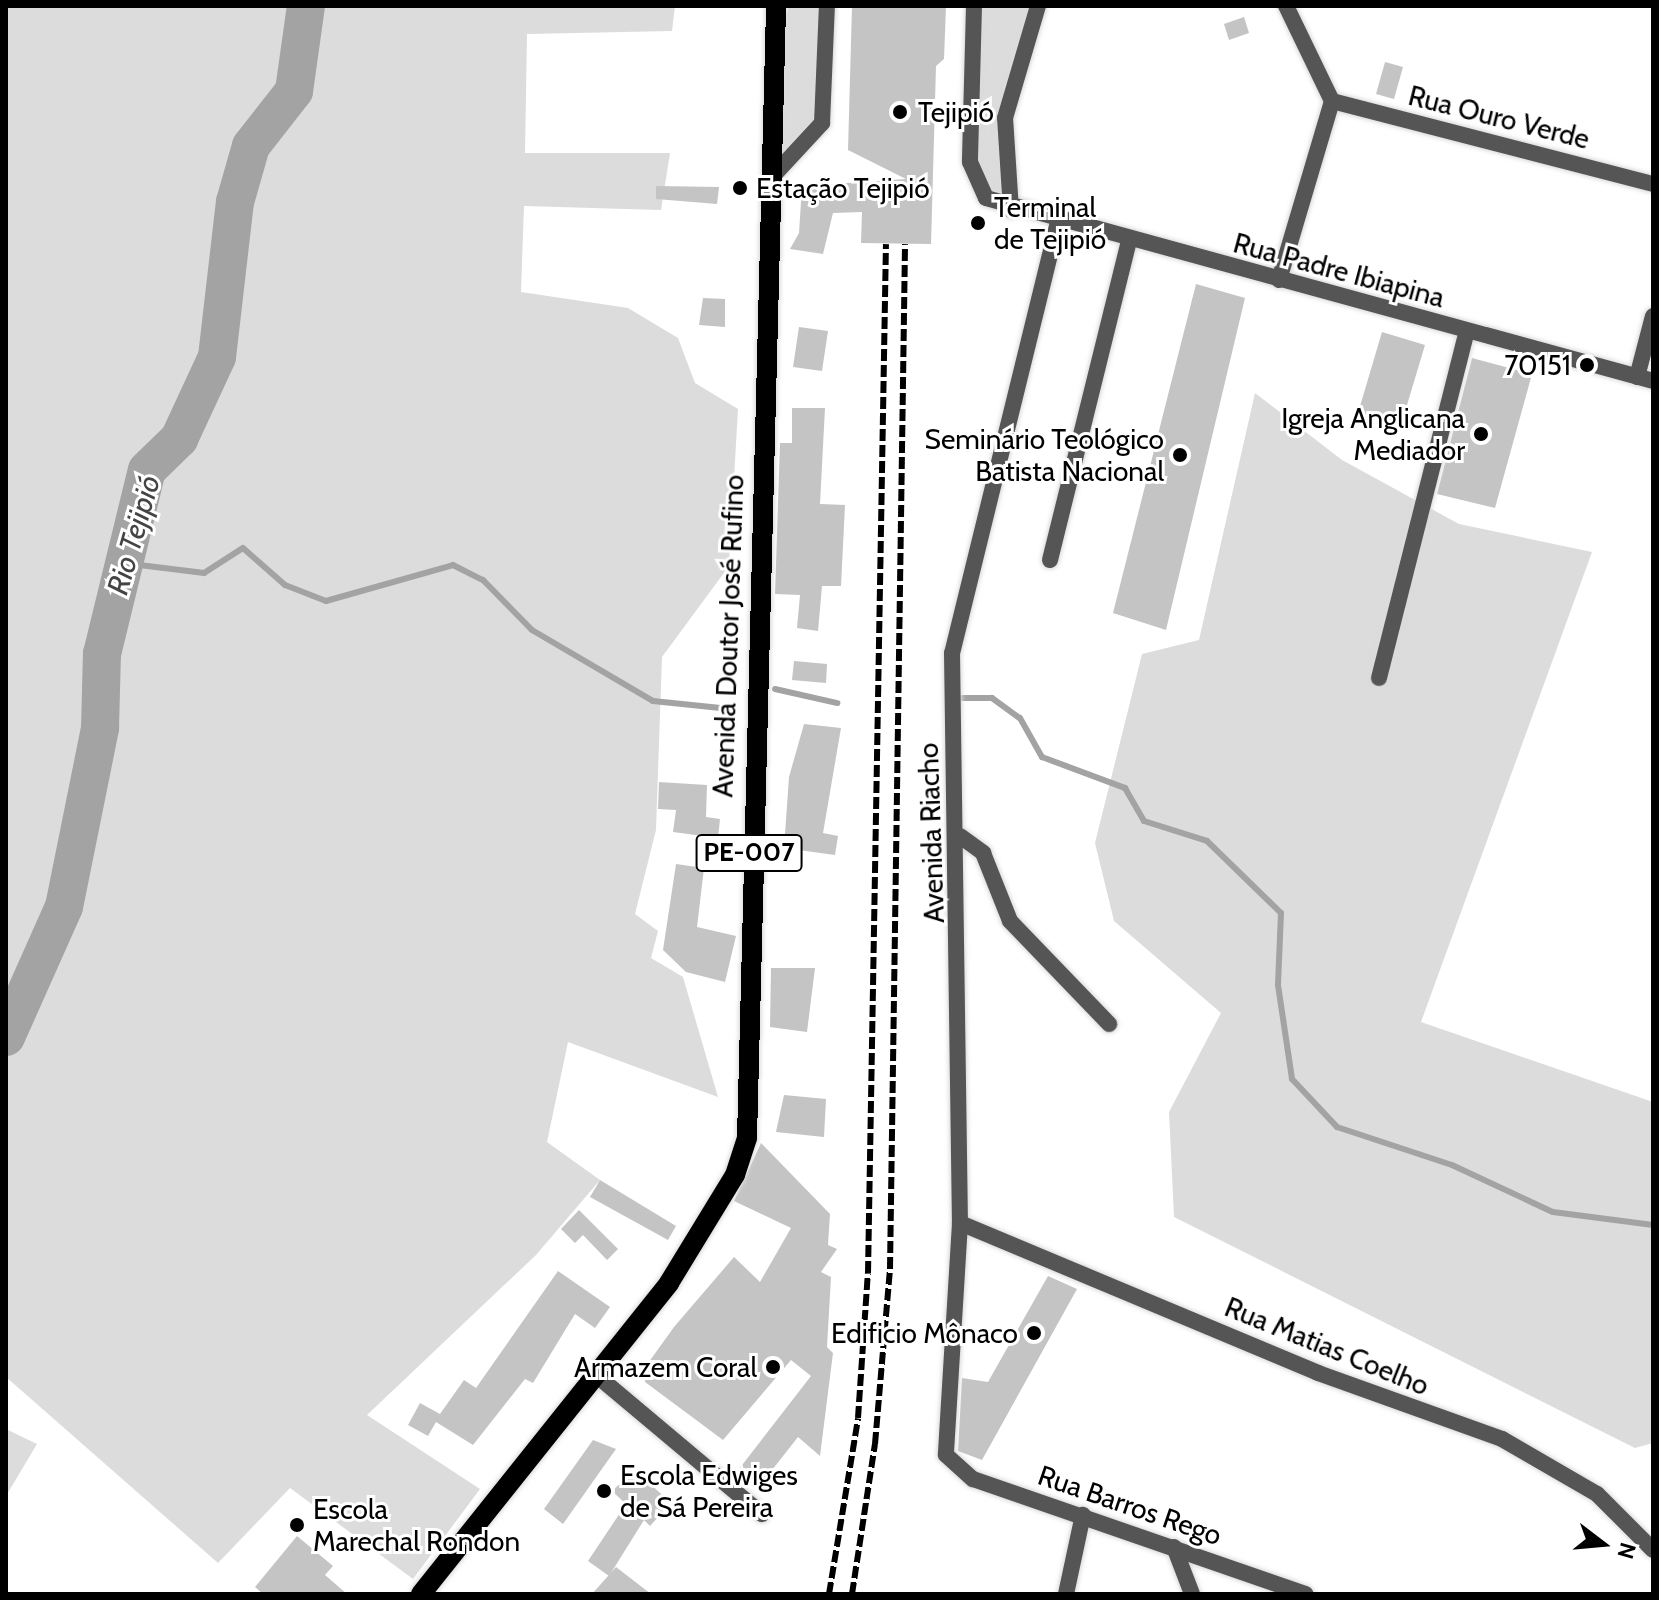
<!DOCTYPE html>
<html>
<head>
<meta charset="utf-8">
<style>
  body { margin:0 }
  #map { position:relative; width:1659px; height:1600px; overflow:hidden; background:#fff; font-family:Cabin,sans-serif }
  div>[style] { position:absolute }
  .green>* { inset:0; background:#dcdcdc }
  .stream>* { height:6px; margin:-3px; padding:0 3px; transform-origin:3px; border-radius:3px; background:#a3a3a3 }
  .river>* { height:38px; margin:-19px; padding:0 19px; transform-origin:19px; border-radius:19px; background:#a3a3a3 }
  .building>* { inset:0; background:#c4c4c4 }
  .roads { filter:drop-shadow(0 0 2px #dbdbdb) drop-shadow(0 0 2px #dbdbdb) }
  .minor>* { height:16px; margin:-8px; padding:0 8px; transform-origin:8px; border-radius:8px; background:#555 }
  .primary>* { height:20px; margin:-10px; padding:0 10px; transform-origin:10px; border-radius:10px; background:#000 }
  .rail>* { height:6px; margin-top:-3px; transform-origin:0; background:repeating-linear-gradient(90deg,#000 0 12px,transparent 0 16px) }
  .dots>* { width:22px; height:22px; translate:-50% -50%; box-sizing:border-box; border:4px solid #fff; border-radius:50% }
  span { translate:-50% -50%; white-space:nowrap; text-align:center; line-height:1.15; -webkit-text-stroke:6px #fff; paint-order:stroke }
  .shield-label span { padding:2px 6px; background:#fff; border:2px solid; border-radius:6px; -webkit-text-stroke-width:0 }
  .shield-label { font-size:26px; color:#000; font-weight:700 }
  .poi-label { font-size:28px; color:#000 }
  .left { translate:0 -50%; text-align:left }
  .right { translate:-100% -50%; text-align:right }
  .street-label { font-size:28px; color:#000 }
  .water-label { font-size:30px; color:#444; font-style:italic }
  .frame { position:absolute; inset:0; border:8px solid #000; pointer-events:none }
  .north { position:absolute; left:1563px; top:1504px; width:80px; height:80px; -webkit-text-stroke:6px #fff; paint-order:stroke; rotate:106deg; font-size:22px; font-weight:700; line-height:32px; text-align:center; color:#000 }
  .north::after { content:''; display:block; margin:auto; width:28px; height:36px; background:#000; clip-path:polygon(50% 0,100% 100%,50% 72%,0 100%) }
</style>
</head>
<body>
<div id="map">
  <div class="green">
    <i style="clip-path:polygon(6px 6px,675px 6px,672px 31px,527px 34px,525px 153px,670px 153px,661px 210px,524px 206px,521px 292px,628px 308px,678px 338px,695px 383px,738px 409px,729px 566px,662px 657px,656px 830px,635px 914px,658px 931px,651px 958px,683px 977px,718px 1097px,568px 1042px,547px 1142px,600px 1180px,536px 1255px,367px 1415px,480px 1489px,413px 1579px,290px 1488px,218px 1563px,6px 1377px)"></i>
    <i style="clip-path:polygon(789px 6px,825px 6px,821px 124px,782px 161px,777px 47px)"></i>
    <i style="clip-path:polygon(971px 6px,1039px 6px,1011px 89px,1006px 209px,977px 189px)"></i>
    <i style="clip-path:polygon(1255px 393px,1342px 460px,1459px 524px,1592px 552px,1421px 1022px,1653px 1102px,1653px 1443px,1635px 1448px,1174px 1217px,1169px 1112px,1221px 1013px,1114px 921px,1095px 843px,1142px 654px,1199px 640px)"></i>
    <i style="clip-path:polygon(6px 1429px,37px 1444px,6px 1496px)"></i>
  </div>
  <div class="stream">
    <i style="left:123px;top:563px;width:82px;rotate:7deg"></i>
    <i style="left:204px;top:573px;width:46px;rotate:-32.7deg"></i>
    <i style="left:243px;top:548px;width:56px;rotate:41.4deg"></i>
    <i style="left:285px;top:585px;width:44px;rotate:21.3deg"></i>
    <i style="left:326px;top:601px;width:132px;rotate:-15.8deg"></i>
    <i style="left:453px;top:565px;width:34px;rotate:27deg"></i>
    <i style="left:483px;top:580px;width:70px;rotate:45.6deg"></i>
    <i style="left:532px;top:630px;width:140px;rotate:30.4deg"></i>
    <i style="left:653px;top:701px;width:68px;rotate:5.9deg"></i>
    <i style="left:775px;top:689px;width:64px;rotate:12.7deg"></i>
    <i style="left:962px;top:698px;width:30px"></i>
    <i style="left:992px;top:698px;width:34px;rotate:36deg"></i>
    <i style="left:1020px;top:718px;width:45px;rotate:60.6deg"></i>
    <i style="left:1042px;top:757px;width:89px;rotate:20.5deg"></i>
    <i style="left:1125px;top:788px;width:38px;rotate:60deg"></i>
    <i style="left:1144px;top:821px;width:66px;rotate:17.6deg"></i>
    <i style="left:1207px;top:841px;width:103px;rotate:44.2deg"></i>
    <i style="left:1281px;top:913px;width:72px;rotate:92.4deg"></i>
    <i style="left:1278px;top:985px;width:95px;rotate:81.5deg"></i>
    <i style="left:1292px;top:1079px;width:66px;rotate:46.8deg"></i>
    <i style="left:1337px;top:1127px;width:121px;rotate:18.3deg"></i>
    <i style="left:1452px;top:1165px;width:111px;rotate:25deg"></i>
    <i style="left:1553px;top:1212px;width:101px;rotate:7.4deg"></i>
  </div>
  <div class="river">
    <i style="left:6px;top:1037px;width:142px;rotate:-66deg"></i>
    <i style="left:64px;top:907px;width:183px;rotate:-78.6deg"></i>
    <i style="left:100px;top:728px;width:74px;rotate:-88.5deg"></i>
    <i style="left:102px;top:654px;width:189px;rotate:-76.3deg"></i>
    <i style="left:147px;top:470px;width:45px;rotate:-44.1deg"></i>
    <i style="left:179px;top:439px;width:90px;rotate:-65.1deg"></i>
    <i style="left:217px;top:357px;width:156px;rotate:-83.4deg"></i>
    <i style="left:235px;top:202px;width:58px;rotate:-74.1deg"></i>
    <i style="left:251px;top:146px;width:70px;rotate:-52deg"></i>
    <i style="left:294px;top:91px;width:86px;rotate:-82deg"></i>
  </div>
  <div class="building">
    <i style="clip-path:polygon(852px 6px,946px 6px,944px 59px,936px 66px,931px 244px,861px 243px,862px 212px,833px 213px,823px 254px,790px 249px,799px 233px,802px 186px,906px 179px,848px 150px)"></i>
    <i style="clip-path:polygon(1244px 17px,1249px 33px,1229px 40px,1224px 24px)"></i>
    <i style="clip-path:polygon(1385px 62px,1403px 67px,1394px 99px,1376px 94px)"></i>
    <i style="clip-path:polygon(656px 186px,719px 187px,717px 204px,656px 199px)"></i>
    <i style="clip-path:polygon(1196px 284px,1245px 298px,1166px 630px,1113px 613px)"></i>
    <i style="clip-path:polygon(703px 298px,725px 299px,725px 327px,699px 325px)"></i>
    <i style="clip-path:polygon(799px 327px,828px 331px,822px 371px,793px 367px)"></i>
    <i style="clip-path:polygon(1382px 332px,1425px 345px,1401px 425px,1358px 413px)"></i>
    <i style="clip-path:polygon(1472px 358px,1532px 374px,1495px 508px,1437px 494px)"></i>
    <i style="clip-path:polygon(792px 408px,825px 408px,820px 504px,845px 505px,841px 586px,822px 586px,818px 631px,797px 628px,800px 595px,775px 594px,780px 443px,792px 443px)"></i>
    <i style="clip-path:polygon(794px 661px,827px 664px,826px 683px,792px 680px)"></i>
    <i style="clip-path:polygon(804px 724px,841px 728px,823px 833px,838px 836px,835px 855px,784px 848px,789px 777px)"></i>
    <i style="clip-path:polygon(659px 782px,707px 785px,706px 817px,720px 819px,718px 838px,673px 832px,676px 810px,658px 809px)"></i>
    <i style="clip-path:polygon(676px 864px,704px 868px,697px 927px,736px 936px,725px 982px,686px 972px,663px 950px)"></i>
    <i style="clip-path:polygon(771px 968px,815px 968px,807px 1032px,770px 1027px)"></i>
    <i style="clip-path:polygon(784px 1095px,826px 1099px,824px 1137px,776px 1132px)"></i>
    <i style="clip-path:polygon(761px 1143px,830px 1214px,828px 1245px,837px 1249px,821px 1272px,831px 1277px,827px 1347px,833px 1353px,820px 1456px,798px 1437px,761px 1484px,739px 1469px,811px 1376px,791px 1360px,723px 1440px,645px 1382px,646px 1366px,674px 1327px,734px 1257px,760px 1282px,791px 1228px,734px 1201px)"></i>
    <i style="clip-path:polygon(600px 1180px,676px 1226px,668px 1240px,590px 1197px)"></i>
    <i style="clip-path:polygon(579px 1210px,618px 1249px,607px 1260px,583px 1235px,575px 1243px,561px 1229px)"></i>
    <i style="clip-path:polygon(558px 1271px,610px 1307px,595px 1328px,575px 1314px,533px 1383px,525px 1379px,473px 1445px,436px 1422px,428px 1436px,408px 1425px,420px 1403px,440px 1414px,464px 1380px,476px 1388px)"></i>
    <i style="clip-path:polygon(1048px 1276px,1077px 1289px,982px 1460px,958px 1451px,962px 1378px,988px 1382px)"></i>
    <i style="clip-path:polygon(593px 1440px,616px 1449px,563px 1524px,544px 1509px)"></i>
    <i style="clip-path:polygon(635px 1470px,671px 1503px,650px 1526px,644px 1520px,609px 1576px,588px 1561px,626px 1504px,612px 1491px)"></i>
    <i style="clip-path:polygon(297px 1536px,333px 1566px,325px 1575px,347px 1594px,263px 1594px,255px 1587px)"></i>
    <i style="clip-path:polygon(616px 1567px,651px 1594px,592px 1594px)"></i>
  </div>
  <div class="roads">
    <div class="minor">
      <i style="left:974px;top:6px;width:156px;rotate:91.5deg"></i>
      <i style="left:970px;top:162px;width:39px;rotate:66deg"></i>
      <i style="left:986px;top:198px;width:692px;rotate:15.34deg"></i>
      <i style="left:1332px;top:101px;width:332px;rotate:14.5deg"></i>
      <i style="left:772px;top:177px;width:74px;rotate:-47.2deg"></i>
      <i style="left:822px;top:123px;width:117px;rotate:-87.6deg"></i>
      <i style="left:1011px;top:210px;width:92px;rotate:-93.7deg"></i>
      <i style="left:1005px;top:118px;width:117px;rotate:-73.6deg"></i>
      <i style="left:1058px;top:222px;width:444px;rotate:103.8deg"></i>
      <i style="left:952px;top:653px;width:570px;rotate:89.2deg"></i>
      <i style="left:960px;top:1223px;width:232px;rotate:93.5deg"></i>
      <i style="left:946px;top:1455px;width:36px;rotate:42deg"></i>
      <i style="left:973px;top:1479px;width:352px;rotate:19.1deg"></i>
      <i style="left:1279px;top:280px;width:187px;rotate:-73.5deg"></i>
      <i style="left:1332px;top:101px;width:106px;rotate:-115.8deg"></i>
      <i style="left:1637px;top:377px;width:63px;rotate:-75.3deg"></i>
      <i style="left:1050px;top:560px;width:329px;rotate:-76.1deg"></i>
      <i style="left:1379px;top:678px;width:358px;rotate:-75.8deg"></i>
      <i style="left:960px;top:836px;width:29px;rotate:36deg"></i>
      <i style="left:983px;top:853px;width:73px;rotate:68.3deg"></i>
      <i style="left:1010px;top:921px;width:143px;rotate:46.1deg"></i>
      <i style="left:960px;top:1223px;width:388px;rotate:22.7deg"></i>
      <i style="left:1318px;top:1373px;width:195px;rotate:19.7deg"></i>
      <i style="left:1502px;top:1439px;width:110px;rotate:30.1deg"></i>
      <i style="left:1597px;top:1494px;width:79px;rotate:45deg"></i>
      <i style="left:595px;top:1374px;width:218px;rotate:40deg"></i>
      <i style="left:1174px;top:1547px;width:50px;rotate:69deg"></i>
      <i style="left:1066px;top:1594px;width:81px;rotate:-77.9deg"></i>
    </div>
    <div class="primary">
      <i style="left:421px;top:1594px;width:398px;rotate:-51.4deg"></i>
      <i style="left:669px;top:1283px;width:127px;rotate:-58.6deg"></i>
      <i style="left:735px;top:1175px;width:39px;rotate:-72deg"></i>
      <i style="left:747px;top:1138px;width:1132px;rotate:-88.53deg"></i>
    </div>
  </div>
  <div class="rail">
    <i style="left:829px;top:1594px;width:178px;rotate:-80.6deg"></i>
    <i style="left:858px;top:1418px;width:145px;rotate:-86.1deg"></i>
    <i style="left:868px;top:1273px;width:1029px;rotate:-89deg"></i>
    <i style="left:852px;top:1594px;width:152px;rotate:-81.3deg"></i>
    <i style="left:875px;top:1444px;width:176px;rotate:-85.1deg"></i>
    <i style="left:890px;top:1269px;width:1025px;rotate:-89.16deg"></i>
  </div>
  <div class="dots">
    <i style="left:900px;top:112px;background:#000"></i>
    <i style="left:740px;top:188px;background:#000"></i>
    <i style="left:978px;top:223px;background:#000"></i>
    <i style="left:1587px;top:365px;background:#000"></i>
    <i style="left:1481px;top:434px;background:#000"></i>
    <i style="left:1180px;top:455px;background:#000"></i>
    <i style="left:1034px;top:1333px;background:#000"></i>
    <i style="left:773px;top:1367px;background:#000"></i>
    <i style="left:604px;top:1491px;background:#000"></i>
    <i style="left:297px;top:1525px;background:#000"></i>
  </div>
  <div class="shield-label">
    <span style="left:749px;top:853px">PE-007</span>
  </div>
  <div class="poi-label">
    <span class="left" style="left:918px;top:112px">Tejipió</span>
    <span class="left" style="left:756px;top:188px">Estação Tejipió</span>
    <span class="left" style="left:994px;top:223px">Terminal<br>de Tejipió</span>
    <span class="right" style="left:1571px;top:365px">70151</span>
    <span class="right" style="left:1465px;top:434px">Igreja Anglicana<br>Mediador</span>
    <span class="right" style="left:1164px;top:455px">Seminário Teológico<br>Batista Nacional</span>
    <span class="right" style="left:1018px;top:1333px">Edificio Mônaco</span>
    <span class="right" style="left:757px;top:1367px">Armazem Coral</span>
    <span class="left" style="left:620px;top:1491px">Escola Edwiges<br>de Sá Pereira</span>
    <span class="left" style="left:313px;top:1525px">Escola<br>Marechal Rondon</span>
  </div>
  <div class="street-label">
    <span style="left:1499px;top:117px;rotate:14deg">Rua Ouro Verde</span>
    <span style="left:1339px;top:270px;rotate:15deg">Rua Padre Ibiapina</span>
    <span style="left:728px;top:636px;rotate:-88deg">Avenida Doutor José Rufino</span>
    <span style="left:931px;top:833px;rotate:-92deg">Avenida Riacho</span>
    <span style="left:1327px;top:1346px;rotate:22deg">Rua Matias Coelho</span>
    <span style="left:1130px;top:1505px;rotate:19deg">Rua Barros Rego</span>
  </div>
  <div class="water-label">
    <span style="left:134px;top:535px;rotate:-74deg">Rio Tejipió</span>
  </div>
  <div class="frame"></div>
  <div class="north">N</div>
</div>
</body>
</html>
